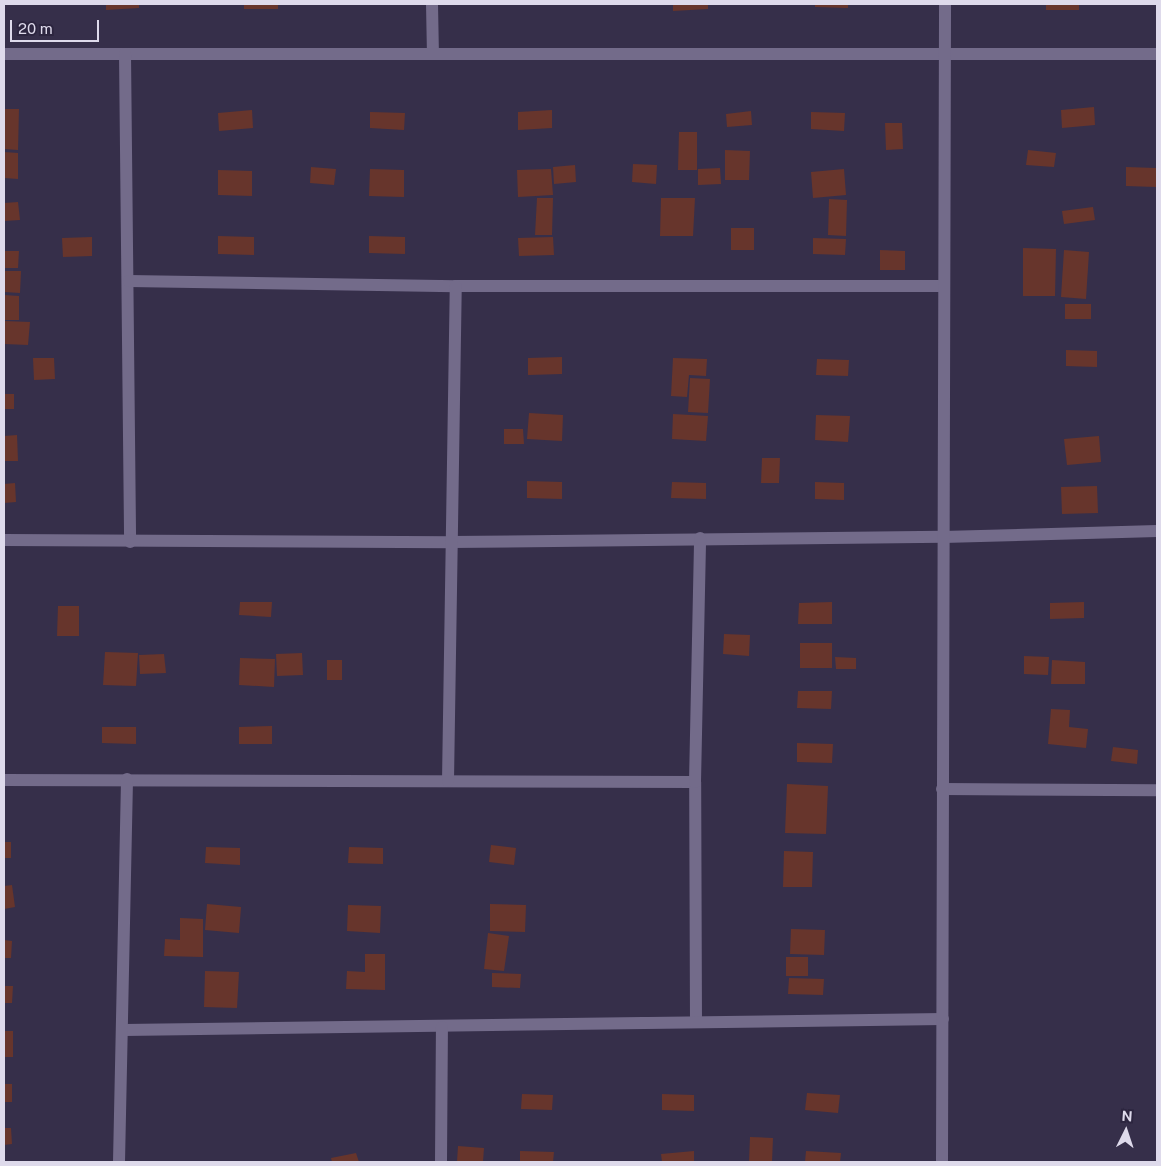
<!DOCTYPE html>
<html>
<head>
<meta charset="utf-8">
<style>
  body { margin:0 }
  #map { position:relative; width:1161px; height:1166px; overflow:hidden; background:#362f4a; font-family:"Public Sans",sans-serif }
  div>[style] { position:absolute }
  .building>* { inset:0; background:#67352c }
  .street>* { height:12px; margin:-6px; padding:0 6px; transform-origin:6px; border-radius:6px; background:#736b8a }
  span { translate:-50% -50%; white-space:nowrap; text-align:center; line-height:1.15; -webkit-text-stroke:5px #2c253f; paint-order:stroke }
  .frame { position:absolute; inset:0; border:5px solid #dedaeb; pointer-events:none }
  .north { position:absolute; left:1101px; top:1106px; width:50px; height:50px; -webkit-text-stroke:4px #2c253f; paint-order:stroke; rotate:4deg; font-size:14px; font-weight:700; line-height:20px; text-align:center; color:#dedaeb }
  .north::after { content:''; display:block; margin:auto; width:18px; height:22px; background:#dedaeb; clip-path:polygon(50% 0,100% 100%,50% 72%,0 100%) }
  .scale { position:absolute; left:10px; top:20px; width:89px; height:22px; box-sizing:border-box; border:2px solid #dedaeb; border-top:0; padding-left:6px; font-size:15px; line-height:18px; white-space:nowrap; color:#dedaeb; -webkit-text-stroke:4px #2c253f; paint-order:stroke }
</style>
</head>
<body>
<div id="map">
  <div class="building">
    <i style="clip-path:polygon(106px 4px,139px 4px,139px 8px,106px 10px)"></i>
    <i style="clip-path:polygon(244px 4px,278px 4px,278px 9px,244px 9px)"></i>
    <i style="clip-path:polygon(673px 4px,708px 4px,708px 9px,673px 11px)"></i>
    <i style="clip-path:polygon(815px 4px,848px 4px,848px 8px,815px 7px)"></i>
    <i style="clip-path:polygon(1046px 4px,1079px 4px,1079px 10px,1046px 10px)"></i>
    <i style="clip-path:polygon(1094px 107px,1095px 125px,1062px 128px,1061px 110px)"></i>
    <i style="clip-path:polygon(4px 109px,19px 109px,18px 150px,4px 149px)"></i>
    <i style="clip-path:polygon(252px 110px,253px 128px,219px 131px,218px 113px)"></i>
    <i style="clip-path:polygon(552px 110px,552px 128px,518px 130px,518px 112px)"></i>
    <i style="clip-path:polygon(751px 111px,752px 125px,727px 127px,726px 114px)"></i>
    <i style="clip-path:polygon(370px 112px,405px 113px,404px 130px,370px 128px)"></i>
    <i style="clip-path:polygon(811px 112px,845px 113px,844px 131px,811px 129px)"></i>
    <i style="clip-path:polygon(885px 123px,902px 123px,903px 149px,886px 150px)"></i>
    <i style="clip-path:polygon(679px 132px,697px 132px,697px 170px,678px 170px)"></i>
    <i style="clip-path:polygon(725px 150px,750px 151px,749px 180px,725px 180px)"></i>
    <i style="clip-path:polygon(1028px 150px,1056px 153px,1054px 167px,1026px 165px)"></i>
    <i style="clip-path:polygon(4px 152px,18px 153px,18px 179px,4px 178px)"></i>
    <i style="clip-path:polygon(633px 164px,657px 165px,656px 184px,632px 182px)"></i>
    <i style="clip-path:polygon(575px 165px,576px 182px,554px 184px,553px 167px)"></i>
    <i style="clip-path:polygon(311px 167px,336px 169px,334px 185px,310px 183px)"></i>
    <i style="clip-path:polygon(1126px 167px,1156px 168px,1156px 187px,1126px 186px)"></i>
    <i style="clip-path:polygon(720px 168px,721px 184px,698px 185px,698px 169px)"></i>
    <i style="clip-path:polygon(370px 169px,404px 170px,404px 197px,369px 196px)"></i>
    <i style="clip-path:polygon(551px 169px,553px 195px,518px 197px,517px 170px)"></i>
    <i style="clip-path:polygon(844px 169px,846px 195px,813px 198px,811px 172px)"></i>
    <i style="clip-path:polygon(218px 170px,252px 171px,252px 196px,218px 195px)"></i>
    <i style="clip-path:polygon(537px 198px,553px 198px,552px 235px,535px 235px)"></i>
    <i style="clip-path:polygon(661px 198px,695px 198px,693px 236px,660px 236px)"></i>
    <i style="clip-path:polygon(829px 199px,847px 200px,846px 236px,828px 235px)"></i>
    <i style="clip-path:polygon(18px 202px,20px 220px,4px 221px,4px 203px)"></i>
    <i style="clip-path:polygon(1093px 207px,1095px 220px,1064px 224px,1062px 211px)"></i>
    <i style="clip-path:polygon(731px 228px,754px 228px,754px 250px,731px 250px)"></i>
    <i style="clip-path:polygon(218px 236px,254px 237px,254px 255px,218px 254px)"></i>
    <i style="clip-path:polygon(369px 236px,405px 237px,405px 254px,369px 253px)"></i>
    <i style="clip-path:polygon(92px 237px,92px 256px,63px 257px,62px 238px)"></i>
    <i style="clip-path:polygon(553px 237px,554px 255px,519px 256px,518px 238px)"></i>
    <i style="clip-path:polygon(813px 238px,846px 239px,845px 255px,813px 254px)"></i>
    <i style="clip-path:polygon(1023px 248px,1056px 249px,1055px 296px,1023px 296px)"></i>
    <i style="clip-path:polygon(880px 250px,905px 251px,905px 270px,880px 270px)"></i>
    <i style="clip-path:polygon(1064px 250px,1089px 252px,1086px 299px,1061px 297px)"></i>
    <i style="clip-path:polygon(4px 251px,19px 251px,18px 268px,4px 268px)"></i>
    <i style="clip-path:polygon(4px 271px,21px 271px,20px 293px,4px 292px)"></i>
    <i style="clip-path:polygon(4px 295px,19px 296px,19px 320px,4px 320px)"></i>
    <i style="clip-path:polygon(1065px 304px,1091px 304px,1091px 319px,1065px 319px)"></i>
    <i style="clip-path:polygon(4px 321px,30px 322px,28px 345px,4px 344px)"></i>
    <i style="clip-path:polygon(1066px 350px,1097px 351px,1097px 367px,1066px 366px)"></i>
    <i style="clip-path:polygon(562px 357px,562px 374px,528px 375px,528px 358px)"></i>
    <i style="clip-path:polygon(33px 358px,54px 358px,55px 379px,34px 380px)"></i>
    <i style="clip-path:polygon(673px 358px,707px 359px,706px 376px,689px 375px,687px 397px,671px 396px)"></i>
    <i style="clip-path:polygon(817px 359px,849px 360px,848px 376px,816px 375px)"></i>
    <i style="clip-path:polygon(690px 378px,710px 379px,708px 413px,688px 412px)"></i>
    <i style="clip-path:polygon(4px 394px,14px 394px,14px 409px,4px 409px)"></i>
    <i style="clip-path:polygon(529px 413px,563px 415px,562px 441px,527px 439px)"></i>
    <i style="clip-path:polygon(673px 414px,708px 416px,706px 441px,672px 439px)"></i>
    <i style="clip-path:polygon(816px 415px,850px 416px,848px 442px,815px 440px)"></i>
    <i style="clip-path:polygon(504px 429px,523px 429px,524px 444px,504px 444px)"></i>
    <i style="clip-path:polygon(17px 435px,18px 461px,4px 461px,4px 436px)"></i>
    <i style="clip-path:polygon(1099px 436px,1101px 462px,1067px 465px,1064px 439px)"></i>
    <i style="clip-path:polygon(762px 458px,780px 458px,779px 483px,761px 483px)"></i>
    <i style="clip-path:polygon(527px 481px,562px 482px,562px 499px,527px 498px)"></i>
    <i style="clip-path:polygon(672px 482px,706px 483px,706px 499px,671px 498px)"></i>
    <i style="clip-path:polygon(815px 482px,844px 483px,844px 500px,815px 499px)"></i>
    <i style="clip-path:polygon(15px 483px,16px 502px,4px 503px,4px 484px)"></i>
    <i style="clip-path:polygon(1097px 486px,1098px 513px,1062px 514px,1061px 487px)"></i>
    <i style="clip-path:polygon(240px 602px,272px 602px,271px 617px,239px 615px)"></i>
    <i style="clip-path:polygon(832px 602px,832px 624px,798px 624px,799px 603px)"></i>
    <i style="clip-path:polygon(1084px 602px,1084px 618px,1050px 619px,1050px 603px)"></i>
    <i style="clip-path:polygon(58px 606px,79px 606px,79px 636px,57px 636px)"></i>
    <i style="clip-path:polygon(724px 634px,750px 635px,749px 656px,723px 654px)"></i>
    <i style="clip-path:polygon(800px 643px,832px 643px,832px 668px,800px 668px)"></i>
    <i style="clip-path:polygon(105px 652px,138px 653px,136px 686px,103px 685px)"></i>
    <i style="clip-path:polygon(302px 653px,303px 675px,277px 676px,276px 654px)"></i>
    <i style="clip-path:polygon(164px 654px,166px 673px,140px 674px,139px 655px)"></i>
    <i style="clip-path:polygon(1024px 656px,1049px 657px,1048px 675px,1024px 674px)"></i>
    <i style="clip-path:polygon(835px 657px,856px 658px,856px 669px,836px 669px)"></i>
    <i style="clip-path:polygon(240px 658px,275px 659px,274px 687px,239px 685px)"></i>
    <i style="clip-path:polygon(327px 660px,342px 660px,342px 680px,327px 680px)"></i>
    <i style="clip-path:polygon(1052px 660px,1085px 662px,1085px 684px,1051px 684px)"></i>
    <i style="clip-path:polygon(798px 691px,832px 691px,831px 709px,797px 708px)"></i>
    <i style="clip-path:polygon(1051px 709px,1070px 710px,1069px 727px,1088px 729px,1086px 748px,1048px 744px)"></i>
    <i style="clip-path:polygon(272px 726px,272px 744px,239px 744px,239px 727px)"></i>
    <i style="clip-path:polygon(102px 727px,136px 727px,136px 744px,102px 743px)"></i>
    <i style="clip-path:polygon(797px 743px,833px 744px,832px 763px,797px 762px)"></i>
    <i style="clip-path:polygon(1113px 747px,1138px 750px,1137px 764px,1111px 761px)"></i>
    <i style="clip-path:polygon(787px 784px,828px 786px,826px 834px,785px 833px)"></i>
    <i style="clip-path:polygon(4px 842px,11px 842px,11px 858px,4px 858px)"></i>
    <i style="clip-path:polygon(491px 845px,516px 848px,514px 865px,489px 862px)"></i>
    <i style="clip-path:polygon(206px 847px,240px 848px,240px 865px,205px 863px)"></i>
    <i style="clip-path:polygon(349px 847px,383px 848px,383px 864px,348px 863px)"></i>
    <i style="clip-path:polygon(784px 851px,813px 852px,812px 887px,783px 887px)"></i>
    <i style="clip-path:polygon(12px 885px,15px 907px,4px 909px,4px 886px)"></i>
    <i style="clip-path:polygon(207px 904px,241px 907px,239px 933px,205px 930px)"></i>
    <i style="clip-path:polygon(490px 904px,526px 905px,525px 932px,490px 931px)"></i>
    <i style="clip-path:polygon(348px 905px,381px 906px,380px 933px,347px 931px)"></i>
    <i style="clip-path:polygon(180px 918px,203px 919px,203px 957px,164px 956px,165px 939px,180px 940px)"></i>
    <i style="clip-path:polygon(791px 929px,825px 930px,824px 955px,790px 954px)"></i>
    <i style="clip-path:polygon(488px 933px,509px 936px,504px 971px,484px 969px)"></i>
    <i style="clip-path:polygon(4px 940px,12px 941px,11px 958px,4px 958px)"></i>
    <i style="clip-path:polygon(365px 954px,385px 954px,385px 990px,346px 989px,347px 971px,365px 972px)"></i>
    <i style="clip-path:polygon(786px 957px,808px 957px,808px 976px,786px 976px)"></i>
    <i style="clip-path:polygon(205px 971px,239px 972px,237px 1008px,204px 1007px)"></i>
    <i style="clip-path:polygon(492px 973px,521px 974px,520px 988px,492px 987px)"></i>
    <i style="clip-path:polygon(789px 978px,824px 979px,823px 995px,788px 994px)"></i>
    <i style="clip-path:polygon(4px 986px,13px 986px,12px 1003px,4px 1003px)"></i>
    <i style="clip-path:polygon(4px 1031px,13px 1031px,13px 1057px,4px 1057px)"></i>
    <i style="clip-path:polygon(4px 1084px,12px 1084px,12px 1102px,4px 1102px)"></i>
    <i style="clip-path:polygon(807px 1093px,840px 1095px,838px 1113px,805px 1110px)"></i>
    <i style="clip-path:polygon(522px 1094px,553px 1095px,552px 1110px,521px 1109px)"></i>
    <i style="clip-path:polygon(662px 1094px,694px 1095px,694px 1111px,662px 1110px)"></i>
    <i style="clip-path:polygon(4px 1128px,11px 1128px,12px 1144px,4px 1145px)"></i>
    <i style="clip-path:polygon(750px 1137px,773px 1138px,772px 1162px,749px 1162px)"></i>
    <i style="clip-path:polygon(458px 1146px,484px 1148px,483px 1162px,457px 1162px)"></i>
    <i style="clip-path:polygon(520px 1151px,554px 1152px,553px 1162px,520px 1162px)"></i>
    <i style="clip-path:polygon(694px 1151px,694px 1162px,662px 1162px,661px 1154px)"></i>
    <i style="clip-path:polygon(806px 1151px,841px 1153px,840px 1162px,805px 1162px)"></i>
    <i style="clip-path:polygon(356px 1153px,359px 1162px,332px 1162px,331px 1158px)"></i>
  </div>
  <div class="street">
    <i style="left:432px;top:4px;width:50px;rotate:88.9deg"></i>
    <i style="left:4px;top:54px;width:1153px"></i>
    <i style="left:125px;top:54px;width:488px;rotate:89.4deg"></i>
    <i style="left:129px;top:281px;width:327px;rotate:0.9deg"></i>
    <i style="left:456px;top:286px;width:488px"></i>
    <i style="left:4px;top:540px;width:447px;rotate:0.3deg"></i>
    <i style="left:451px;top:542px;width:492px;rotate:-0.6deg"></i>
    <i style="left:943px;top:537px;width:214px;rotate:-1.6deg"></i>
    <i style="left:4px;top:780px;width:691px;rotate:0.17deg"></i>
    <i style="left:448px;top:781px;width:495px;rotate:-89.1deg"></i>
    <i style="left:942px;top:789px;width:215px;rotate:0.3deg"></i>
    <i style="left:696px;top:1021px;width:239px;rotate:-90.2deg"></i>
    <i style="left:695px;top:782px;width:244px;rotate:-88.8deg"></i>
    <i style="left:124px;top:1030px;width:819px;rotate:-0.77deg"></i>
    <i style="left:119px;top:1162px;width:383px;rotate:-88.8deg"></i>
    <i style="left:441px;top:1162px;width:135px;rotate:-89.6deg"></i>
    <i style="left:942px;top:1162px;width:1158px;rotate:-89.85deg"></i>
  </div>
  <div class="frame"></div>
  <div class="north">N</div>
  <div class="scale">20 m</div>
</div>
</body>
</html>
